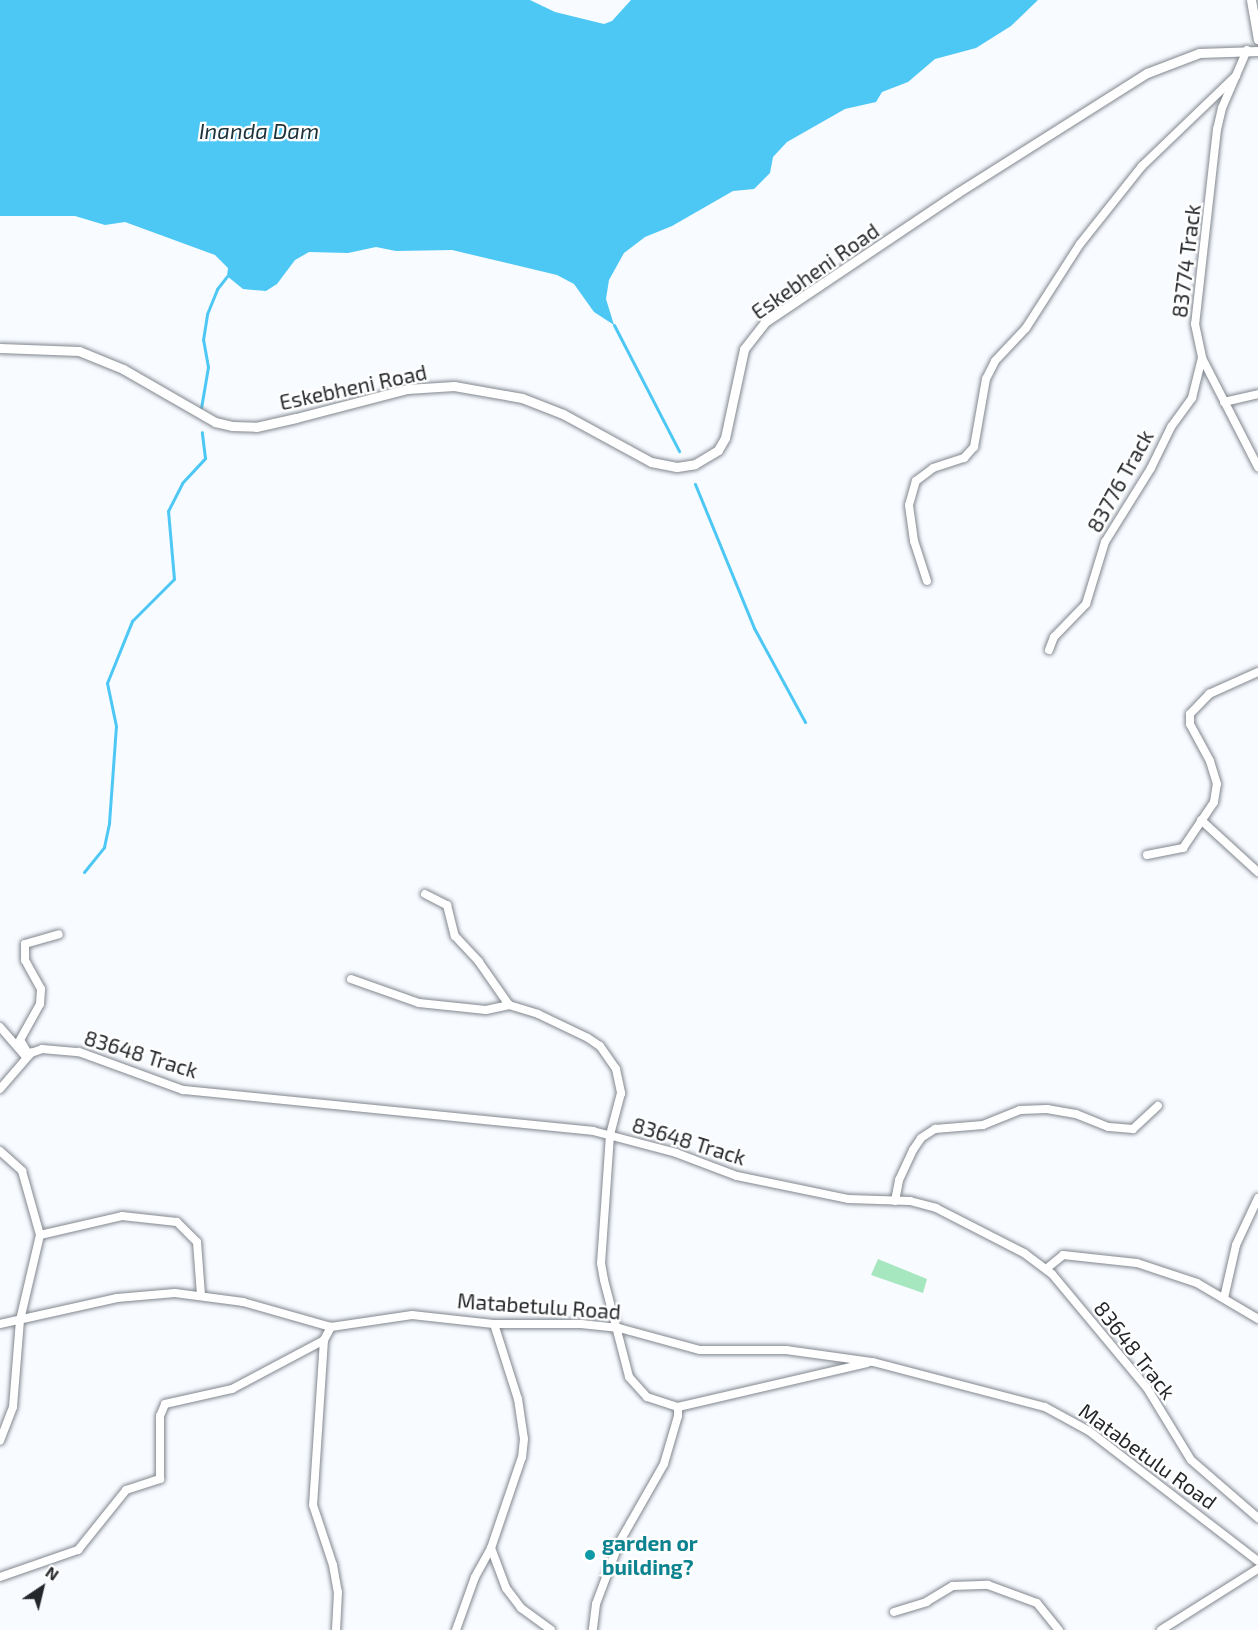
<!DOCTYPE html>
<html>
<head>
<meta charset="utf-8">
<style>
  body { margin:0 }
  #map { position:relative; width:1258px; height:1630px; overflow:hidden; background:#f8fbff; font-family:"Exo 2",sans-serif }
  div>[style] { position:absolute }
  .green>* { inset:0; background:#a7e7c0 }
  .water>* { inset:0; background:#4dc8f5 }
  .stream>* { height:3px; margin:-1.5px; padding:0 1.5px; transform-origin:1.5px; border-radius:1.5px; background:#4dc8f5 }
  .roads { filter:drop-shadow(0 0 2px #81878f) drop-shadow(0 0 2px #81878f) }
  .minor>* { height:8px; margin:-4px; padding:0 4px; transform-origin:4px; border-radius:4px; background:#fff }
  .tertiary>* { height:9px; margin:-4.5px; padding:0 4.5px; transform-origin:4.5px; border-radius:4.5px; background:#fff }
  .dots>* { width:16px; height:16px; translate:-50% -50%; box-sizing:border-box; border:3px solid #fff; border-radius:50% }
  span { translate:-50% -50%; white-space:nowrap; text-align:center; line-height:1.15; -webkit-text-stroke:4.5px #fff; paint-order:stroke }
  .street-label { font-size:21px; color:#25282b }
  .culture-label { font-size:21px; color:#0d838f; font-weight:700 }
  .left { translate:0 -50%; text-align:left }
  .water-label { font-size:22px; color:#1d323a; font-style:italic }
  .north { position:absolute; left:12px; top:1558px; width:60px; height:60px; -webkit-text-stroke:4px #fff; paint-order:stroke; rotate:35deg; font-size:16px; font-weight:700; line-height:24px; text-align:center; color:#25282b }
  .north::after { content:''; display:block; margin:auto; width:21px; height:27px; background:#25282b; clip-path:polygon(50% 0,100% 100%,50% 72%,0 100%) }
</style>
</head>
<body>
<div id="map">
  <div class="green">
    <i style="clip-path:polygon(878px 1259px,927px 1279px,923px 1293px,871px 1275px)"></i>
  </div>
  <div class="water">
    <i style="clip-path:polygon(0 0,530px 0,555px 12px,604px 24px,612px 21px,631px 0,1038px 0,1011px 26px,976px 48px,935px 59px,908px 82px,882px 92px,876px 102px,845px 109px,787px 142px,773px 157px,770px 173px,754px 189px,733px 191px,672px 226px,645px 237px,624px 253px,609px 280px,606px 299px,614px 325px,594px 312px,574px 284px,557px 275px,452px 250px,396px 251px,376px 247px,348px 253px,309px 252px,295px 260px,277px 284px,266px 291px,243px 289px,227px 276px,228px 268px,215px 255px,125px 222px,105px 225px,75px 216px,0 216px)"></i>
  </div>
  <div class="stream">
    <i style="left:614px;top:325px;width:142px;rotate:62.7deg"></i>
    <i style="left:201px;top:408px;width:42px;rotate:-80.3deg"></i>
    <i style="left:208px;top:367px;width:27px;rotate:-100deg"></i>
    <i style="left:203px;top:340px;width:26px;rotate:-81deg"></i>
    <i style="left:207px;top:314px;width:27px;rotate:-68deg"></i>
    <i style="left:217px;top:289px;width:16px;rotate:-52deg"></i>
    <i style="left:695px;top:484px;width:156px;rotate:67.7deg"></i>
    <i style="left:754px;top:628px;width:107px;rotate:61.5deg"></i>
    <i style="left:84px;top:872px;width:32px;rotate:-51deg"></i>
    <i style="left:104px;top:847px;width:25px;rotate:-78deg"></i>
    <i style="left:109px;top:823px;width:97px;rotate:-85.9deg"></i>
    <i style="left:116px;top:726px;width:44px;rotate:-101.8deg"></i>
    <i style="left:107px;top:683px;width:67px;rotate:-68deg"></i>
    <i style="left:132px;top:621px;width:59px;rotate:-45deg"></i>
    <i style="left:174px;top:579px;width:68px;rotate:-95deg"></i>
    <i style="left:168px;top:511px;width:31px;rotate:-63deg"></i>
    <i style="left:182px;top:483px;width:34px;rotate:-47deg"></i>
    <i style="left:205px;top:458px;width:26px;rotate:-97deg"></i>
  </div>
  <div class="roads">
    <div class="minor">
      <i style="left:1247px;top:50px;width:63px;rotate:113.3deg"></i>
      <i style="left:1222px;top:108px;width:22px;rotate:103deg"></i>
      <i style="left:1217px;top:129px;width:196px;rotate:96.4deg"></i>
      <i style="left:1195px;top:324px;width:35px;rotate:78deg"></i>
      <i style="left:1202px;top:358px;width:123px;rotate:62.8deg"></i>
      <i style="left:1224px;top:402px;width:35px;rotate:-13deg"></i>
      <i style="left:927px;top:581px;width:42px;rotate:-108deg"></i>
      <i style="left:914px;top:541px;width:36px;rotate:-98deg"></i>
      <i style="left:909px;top:505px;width:25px;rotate:-74deg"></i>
      <i style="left:916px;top:481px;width:21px;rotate:-37deg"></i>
      <i style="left:933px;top:468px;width:33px;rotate:-18deg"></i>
      <i style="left:964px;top:458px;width:15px;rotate:-48deg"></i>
      <i style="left:974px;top:447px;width:69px;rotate:-80deg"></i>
      <i style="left:986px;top:379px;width:20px;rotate:-63deg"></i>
      <i style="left:995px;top:361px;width:45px;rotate:-46.8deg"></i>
      <i style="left:1026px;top:328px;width:100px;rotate:-57.3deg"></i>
      <i style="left:1080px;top:244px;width:100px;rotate:-51.5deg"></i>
      <i style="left:1142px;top:166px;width:130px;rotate:-43.8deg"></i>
      <i style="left:1049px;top:650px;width:14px;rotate:-69deg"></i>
      <i style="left:1054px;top:637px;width:46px;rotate:-45.9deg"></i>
      <i style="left:1086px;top:604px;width:65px;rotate:-73deg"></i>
      <i style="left:1105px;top:542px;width:87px;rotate:-58.1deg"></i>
      <i style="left:1151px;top:468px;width:46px;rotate:-64deg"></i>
      <i style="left:1171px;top:427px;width:36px;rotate:-54deg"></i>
      <i style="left:1192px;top:398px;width:41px;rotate:-76deg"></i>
      <i style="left:1201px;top:820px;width:77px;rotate:42.4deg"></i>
      <i style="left:1147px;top:855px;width:37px;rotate:-11deg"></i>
      <i style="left:1183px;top:848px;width:55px;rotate:-56deg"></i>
      <i style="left:1214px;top:802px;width:18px;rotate:-81deg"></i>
      <i style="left:1217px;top:784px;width:24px;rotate:-107deg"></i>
      <i style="left:1210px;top:761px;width:42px;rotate:-118.4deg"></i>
      <i style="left:1190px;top:724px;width:10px;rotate:-90deg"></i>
      <i style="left:1190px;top:714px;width:28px;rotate:-46deg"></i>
      <i style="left:1209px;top:694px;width:54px;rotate:-24.2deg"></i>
      <i style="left:425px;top:894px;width:25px;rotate:27deg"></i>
      <i style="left:447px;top:905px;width:32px;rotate:76deg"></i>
      <i style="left:455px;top:936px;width:35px;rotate:47deg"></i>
      <i style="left:479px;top:962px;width:52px;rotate:55.1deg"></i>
      <i style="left:351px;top:979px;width:72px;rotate:19.4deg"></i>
      <i style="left:419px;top:1003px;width:67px;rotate:6deg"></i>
      <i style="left:486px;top:1010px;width:24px;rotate:-12deg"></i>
      <i style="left:509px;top:1005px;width:30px;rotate:17deg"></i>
      <i style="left:538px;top:1014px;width:55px;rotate:25.6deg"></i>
      <i style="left:588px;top:1038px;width:14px;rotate:34deg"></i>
      <i style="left:600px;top:1046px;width:28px;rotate:55deg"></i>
      <i style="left:616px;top:1069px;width:25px;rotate:78deg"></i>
      <i style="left:621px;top:1093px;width:43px;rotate:104.7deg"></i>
      <i style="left:610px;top:1135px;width:128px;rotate:94deg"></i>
      <i style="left:601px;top:1263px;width:17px;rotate:80deg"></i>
      <i style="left:604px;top:1280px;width:100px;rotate:75.5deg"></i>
      <i style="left:629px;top:1377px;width:27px;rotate:48deg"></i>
      <i style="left:647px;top:1397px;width:33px;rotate:18deg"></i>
      <i style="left:678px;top:1407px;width:9px;rotate:90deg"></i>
      <i style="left:678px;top:1416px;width:50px;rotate:106.3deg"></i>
      <i style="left:664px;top:1464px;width:91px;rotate:119.7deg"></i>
      <i style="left:619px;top:1543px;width:65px;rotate:110.7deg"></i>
      <i style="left:596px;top:1604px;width:26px;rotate:97deg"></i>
      <i style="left:0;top:1027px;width:40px;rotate:49deg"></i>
      <i style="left:29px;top:1055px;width:17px;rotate:-121deg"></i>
      <i style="left:20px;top:1040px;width:41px;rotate:-60.9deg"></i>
      <i style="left:40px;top:1004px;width:15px;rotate:-86deg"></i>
      <i style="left:41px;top:989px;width:33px;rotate:-119deg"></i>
      <i style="left:25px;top:960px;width:16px;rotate:-90deg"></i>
      <i style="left:25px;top:944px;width:35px;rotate:-16deg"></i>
      <i style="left:0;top:1089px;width:48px;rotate:-49.3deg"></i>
      <i style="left:31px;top:1053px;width:12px;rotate:-20deg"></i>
      <i style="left:42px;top:1049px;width:37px;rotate:5deg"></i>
      <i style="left:79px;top:1052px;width:111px;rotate:20.1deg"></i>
      <i style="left:183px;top:1090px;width:412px;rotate:5.7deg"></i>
      <i style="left:593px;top:1131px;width:86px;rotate:14.8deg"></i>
      <i style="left:676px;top:1153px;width:65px;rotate:20.7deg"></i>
      <i style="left:737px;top:1176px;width:113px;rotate:11.7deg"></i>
      <i style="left:848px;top:1199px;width:62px;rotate:1.8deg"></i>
      <i style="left:910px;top:1201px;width:27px;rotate:15deg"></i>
      <i style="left:936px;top:1208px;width:99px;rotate:27.1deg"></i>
      <i style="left:1024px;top:1253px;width:35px;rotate:37deg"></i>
      <i style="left:1052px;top:1274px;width:148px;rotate:50.2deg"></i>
      <i style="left:1147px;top:1388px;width:84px;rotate:58.6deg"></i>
      <i style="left:1191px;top:1460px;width:89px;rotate:40.9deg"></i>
      <i style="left:0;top:1151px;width:30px;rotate:42deg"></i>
      <i style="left:22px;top:1171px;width:66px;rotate:74.3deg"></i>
      <i style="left:40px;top:1235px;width:87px;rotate:103.2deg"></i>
      <i style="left:20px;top:1320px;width:87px;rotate:94.6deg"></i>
      <i style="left:13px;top:1407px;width:36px;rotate:111deg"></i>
      <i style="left:895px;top:1201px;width:21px;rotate:-79deg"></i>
      <i style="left:899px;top:1180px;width:33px;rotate:-65deg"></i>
      <i style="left:913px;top:1150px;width:14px;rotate:-56deg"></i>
      <i style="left:921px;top:1138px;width:17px;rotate:-33deg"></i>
      <i style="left:935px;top:1129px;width:48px;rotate:-4.8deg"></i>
      <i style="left:983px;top:1125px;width:40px;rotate:-22deg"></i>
      <i style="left:1020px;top:1110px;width:27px;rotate:-2deg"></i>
      <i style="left:1047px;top:1109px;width:29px;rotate:10deg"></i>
      <i style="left:1076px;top:1114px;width:35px;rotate:22deg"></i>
      <i style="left:1109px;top:1127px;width:24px;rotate:5deg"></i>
      <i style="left:1133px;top:1129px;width:34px;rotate:-43deg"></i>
      <i style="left:40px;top:1235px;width:84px;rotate:-13deg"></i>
      <i style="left:122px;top:1216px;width:55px;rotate:6.2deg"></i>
      <i style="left:177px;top:1222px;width:28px;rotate:45deg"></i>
      <i style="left:197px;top:1242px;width:53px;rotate:85.7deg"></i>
      <i style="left:1046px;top:1269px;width:22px;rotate:-39deg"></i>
      <i style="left:1063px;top:1255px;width:74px;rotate:6.2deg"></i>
      <i style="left:1137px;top:1263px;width:63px;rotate:18.4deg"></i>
      <i style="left:1197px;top:1283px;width:71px;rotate:30.5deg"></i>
      <i style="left:1224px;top:1298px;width:54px;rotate:-77.2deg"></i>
      <i style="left:1236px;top:1245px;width:52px;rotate:-64.9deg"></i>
      <i style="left:0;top:1324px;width:120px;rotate:-12.5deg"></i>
      <i style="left:117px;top:1298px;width:58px;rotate:-4.9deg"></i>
      <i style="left:175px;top:1293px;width:69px;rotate:7.5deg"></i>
      <i style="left:243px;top:1302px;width:91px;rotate:15.9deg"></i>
      <i style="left:331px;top:1327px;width:82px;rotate:-8.4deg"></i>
      <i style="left:412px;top:1315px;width:82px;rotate:6.3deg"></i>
      <i style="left:494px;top:1324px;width:87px"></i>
      <i style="left:581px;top:1324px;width:38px;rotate:6deg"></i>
      <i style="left:619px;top:1328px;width:84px;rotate:15.2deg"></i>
      <i style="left:700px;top:1350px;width:86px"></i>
      <i style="left:786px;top:1350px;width:88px;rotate:7.9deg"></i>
      <i style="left:873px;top:1362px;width:178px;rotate:14.7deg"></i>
      <i style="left:1045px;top:1407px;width:50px;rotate:28.6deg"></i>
      <i style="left:1089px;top:1431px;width:213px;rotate:37.6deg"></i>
      <i style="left:494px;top:1324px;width:79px;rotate:72.3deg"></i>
      <i style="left:518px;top:1399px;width:40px;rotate:81.5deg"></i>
      <i style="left:524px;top:1439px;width:18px;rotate:96deg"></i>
      <i style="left:522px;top:1457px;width:96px;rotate:108.8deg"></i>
      <i style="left:491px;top:1548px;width:43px;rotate:69.4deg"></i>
      <i style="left:506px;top:1588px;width:25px;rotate:53deg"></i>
      <i style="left:521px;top:1608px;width:37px;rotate:36deg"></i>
      <i style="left:324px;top:1340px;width:165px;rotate:93.8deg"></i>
      <i style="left:313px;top:1505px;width:63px;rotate:71.6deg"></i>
      <i style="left:333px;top:1565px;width:27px;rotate:80deg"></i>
      <i style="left:338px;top:1592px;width:38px;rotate:93deg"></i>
      <i style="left:678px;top:1407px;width:194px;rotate:-13.1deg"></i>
      <i style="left:0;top:1577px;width:83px;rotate:-19.1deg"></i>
      <i style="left:78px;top:1550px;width:77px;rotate:-51.3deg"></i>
      <i style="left:126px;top:1490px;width:36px;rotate:-18deg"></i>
      <i style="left:160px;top:1479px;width:63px;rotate:-90deg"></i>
      <i style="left:160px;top:1416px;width:13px;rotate:-67deg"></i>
      <i style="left:165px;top:1404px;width:69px;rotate:-12.6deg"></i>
      <i style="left:232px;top:1389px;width:104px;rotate:-28deg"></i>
      <i style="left:324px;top:1340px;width:15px;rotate:-62deg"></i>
      <i style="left:894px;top:1612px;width:34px;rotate:-17deg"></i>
      <i style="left:926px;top:1602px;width:31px;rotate:-31deg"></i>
      <i style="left:953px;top:1586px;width:35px;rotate:-2deg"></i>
      <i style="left:988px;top:1585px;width:52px;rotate:20.2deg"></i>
      <i style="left:1037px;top:1603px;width:35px;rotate:51deg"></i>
      <i style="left:456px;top:1630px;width:56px;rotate:-70.3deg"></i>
      <i style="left:475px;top:1577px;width:33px;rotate:-61deg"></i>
      <i style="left:1161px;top:1630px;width:115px;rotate:-32.2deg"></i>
    </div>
    <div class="tertiary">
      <i style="left:1251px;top:0;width:40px;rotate:80deg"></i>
      <i style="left:0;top:348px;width:79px;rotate:2.2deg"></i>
      <i style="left:79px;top:351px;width:48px;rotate:22.2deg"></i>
      <i style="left:123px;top:369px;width:106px;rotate:29.9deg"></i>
      <i style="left:215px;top:422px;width:17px;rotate:13deg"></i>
      <i style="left:232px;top:426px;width:24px;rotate:2deg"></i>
      <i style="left:256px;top:427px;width:41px;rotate:-12.7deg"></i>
      <i style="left:296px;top:418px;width:115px;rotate:-14.6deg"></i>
      <i style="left:407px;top:389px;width:47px;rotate:-3.7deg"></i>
      <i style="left:454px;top:386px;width:69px;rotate:10deg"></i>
      <i style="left:522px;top:398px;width:44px;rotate:21.3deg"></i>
      <i style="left:563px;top:414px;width:100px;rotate:28.6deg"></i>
      <i style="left:651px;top:462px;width:26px;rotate:11deg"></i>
      <i style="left:677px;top:467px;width:18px;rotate:-9deg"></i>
      <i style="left:695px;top:464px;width:27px;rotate:-31deg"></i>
      <i style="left:718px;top:450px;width:14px;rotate:-60deg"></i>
      <i style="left:725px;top:438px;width:91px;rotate:-77.9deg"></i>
      <i style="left:744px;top:349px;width:34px;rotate:-52deg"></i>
      <i style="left:765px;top:322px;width:231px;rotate:-33.9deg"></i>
      <i style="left:957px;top:193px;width:225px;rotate:-32.3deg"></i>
      <i style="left:1147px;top:73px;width:56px;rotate:-21deg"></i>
      <i style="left:1199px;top:53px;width:59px;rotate:-1.9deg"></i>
    </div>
  </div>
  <div class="dots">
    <i style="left:590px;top:1555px;background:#0f9aa8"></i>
  </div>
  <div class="street-label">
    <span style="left:1186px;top:261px;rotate:-83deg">83774 Track</span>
    <span style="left:815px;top:271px;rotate:-35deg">Eskebheni Road</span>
    <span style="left:353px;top:387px;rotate:-12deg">Eskebheni Road</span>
    <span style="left:1120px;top:481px;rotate:-61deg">83776 Track</span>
    <span style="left:141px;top:1054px;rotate:17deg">83648 Track</span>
    <span style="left:689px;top:1141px;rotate:17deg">83648 Track</span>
    <span style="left:539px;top:1306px;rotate:4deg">Matabetulu Road</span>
    <span style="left:1135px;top:1350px;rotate:52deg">83648 Track</span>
    <span style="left:1148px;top:1456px;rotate:36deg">Matabetulu Road</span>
  </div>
  <div class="culture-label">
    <span class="left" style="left:602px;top:1555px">garden or<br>building?</span>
  </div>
  <div class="water-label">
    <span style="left:259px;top:131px">Inanda Dam</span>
  </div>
  <div class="north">N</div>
</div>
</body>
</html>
